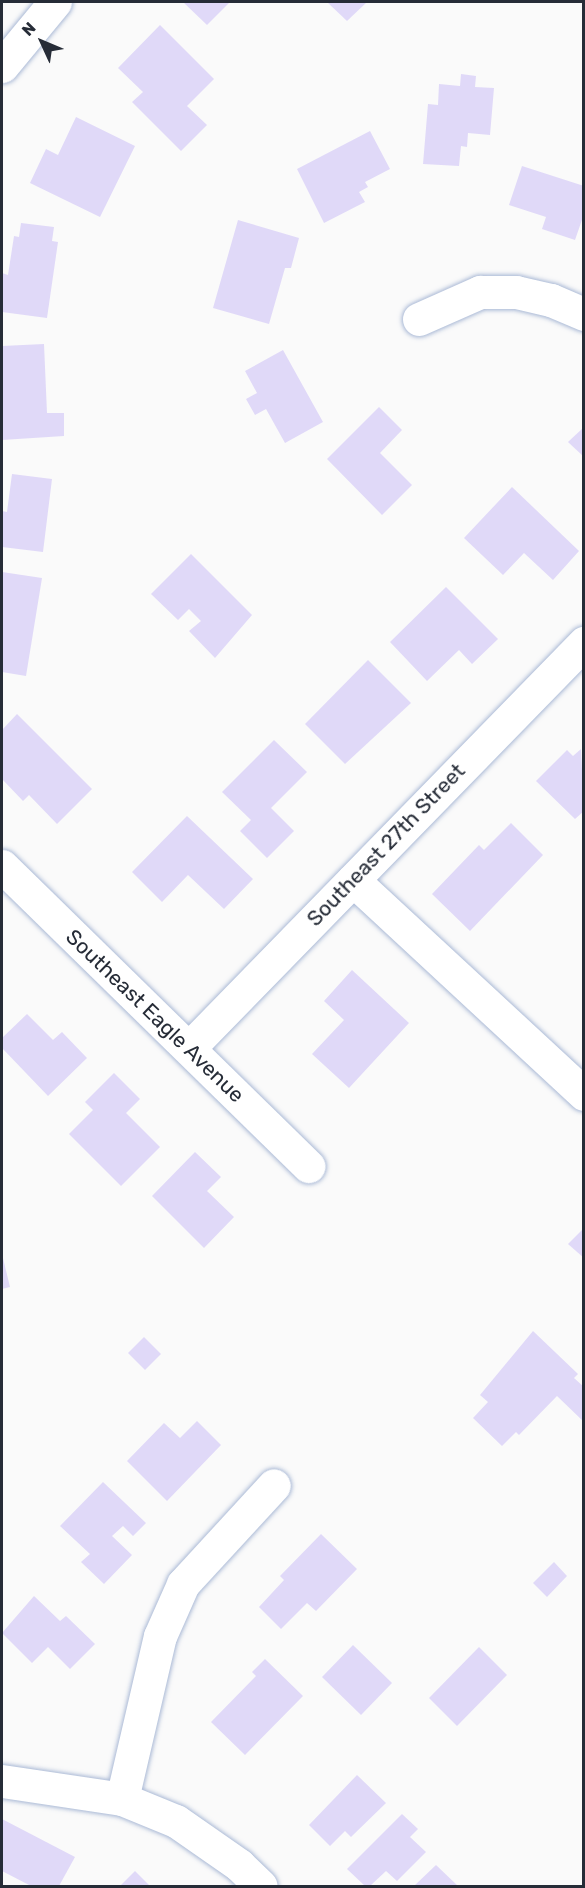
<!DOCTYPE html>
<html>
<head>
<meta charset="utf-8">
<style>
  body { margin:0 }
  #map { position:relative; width:585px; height:1888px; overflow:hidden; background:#fafafa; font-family:Rubik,sans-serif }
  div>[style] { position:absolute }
  .building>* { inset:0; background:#e0d9f8 }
  .roads { filter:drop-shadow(0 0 2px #abbad6) drop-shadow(0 0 2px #abbad6) }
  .minor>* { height:33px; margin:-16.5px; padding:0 16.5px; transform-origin:16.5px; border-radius:16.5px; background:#fff }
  span { translate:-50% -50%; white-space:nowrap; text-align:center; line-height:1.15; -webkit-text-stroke:4.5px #fff; paint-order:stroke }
  .street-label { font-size:21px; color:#262c37 }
  .frame { position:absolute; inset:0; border:3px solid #262c37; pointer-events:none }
  .north { position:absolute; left:12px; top:12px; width:60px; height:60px; -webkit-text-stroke:4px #fff; paint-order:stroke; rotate:314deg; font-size:16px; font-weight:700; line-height:24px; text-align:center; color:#262c37 }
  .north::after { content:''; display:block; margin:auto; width:21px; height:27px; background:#262c37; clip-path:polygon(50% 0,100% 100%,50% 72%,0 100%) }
</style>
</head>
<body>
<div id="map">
  <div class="building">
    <i style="clip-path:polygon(183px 2px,230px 2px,207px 25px)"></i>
    <i style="clip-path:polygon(327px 2px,367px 2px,347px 21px)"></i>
    <i style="clip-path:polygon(160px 25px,214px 79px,187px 106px,207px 125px,181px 151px,132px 102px,143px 92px,118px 68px)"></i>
    <i style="clip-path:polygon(461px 74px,476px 76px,475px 87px,494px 88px,490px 135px,468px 133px,467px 147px,461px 146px,459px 166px,423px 164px,428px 104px,438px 105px,439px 84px,460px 86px)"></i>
    <i style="clip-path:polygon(76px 117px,135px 146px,100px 217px,30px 183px,46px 149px,58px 155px)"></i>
    <i style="clip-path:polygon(370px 131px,390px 169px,365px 182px,368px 187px,359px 192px,365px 202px,324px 223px,297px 169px)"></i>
    <i style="clip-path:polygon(522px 166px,584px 186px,584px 214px,575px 240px,542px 229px,546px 217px,509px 205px)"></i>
    <i style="clip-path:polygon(238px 220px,299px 238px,291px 268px,285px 268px,269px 324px,213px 308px)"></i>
    <i style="clip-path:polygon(21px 223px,54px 227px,52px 241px,58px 242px,47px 318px,2px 312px,2px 273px,8px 275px,14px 236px,19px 237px)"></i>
    <i style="clip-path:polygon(44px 344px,47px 413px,64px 413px,64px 436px,2px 440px,2px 346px)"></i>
    <i style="clip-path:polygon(283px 350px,323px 422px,285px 443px,266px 409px,255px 415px,246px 399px,257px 393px,245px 371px)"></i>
    <i style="clip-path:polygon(379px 407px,402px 430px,380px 453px,412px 485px,382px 515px,327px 459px)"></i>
    <i style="clip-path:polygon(584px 427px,584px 457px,568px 442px)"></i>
    <i style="clip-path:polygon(12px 474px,52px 479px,43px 552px,2px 547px,2px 511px,7px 512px)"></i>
    <i style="clip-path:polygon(512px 487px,579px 551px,553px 580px,524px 553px,503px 575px,464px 538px)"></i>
    <i style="clip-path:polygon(191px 554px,252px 615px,215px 658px,189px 631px,201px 621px,189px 609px,178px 620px,151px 594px)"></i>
    <i style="clip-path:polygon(2px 572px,42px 578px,26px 676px,2px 672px)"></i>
    <i style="clip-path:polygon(446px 587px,498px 639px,472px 664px,459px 650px,427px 681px,390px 642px)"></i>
    <i style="clip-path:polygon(368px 660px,411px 703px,345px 764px,305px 724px)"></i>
    <i style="clip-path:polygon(17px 714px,92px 789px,57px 824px,29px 795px,23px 801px,2px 779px,2px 730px)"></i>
    <i style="clip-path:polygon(274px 740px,307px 772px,271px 808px,294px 831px,267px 858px,240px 831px,251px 820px,222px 792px)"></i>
    <i style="clip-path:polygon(581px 749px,584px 811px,575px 819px,536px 781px,567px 750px,573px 756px)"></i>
    <i style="clip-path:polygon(187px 816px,253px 879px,224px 909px,188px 875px,162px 902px,132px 872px)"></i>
    <i style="clip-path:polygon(511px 823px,543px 855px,470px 931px,432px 894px,479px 845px,484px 850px)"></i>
    <i style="clip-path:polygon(352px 970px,409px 1023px,349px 1088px,312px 1054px,344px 1020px,324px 1001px)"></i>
    <i style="clip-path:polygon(27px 1014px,53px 1040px,62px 1032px,87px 1058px,48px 1096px,2px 1048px,2px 1038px)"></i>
    <i style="clip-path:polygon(114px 1073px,140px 1099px,126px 1113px,160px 1147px,121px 1186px,69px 1134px,93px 1110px,85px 1102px)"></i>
    <i style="clip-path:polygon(195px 1152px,221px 1177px,207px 1191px,234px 1217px,204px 1248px,152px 1196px)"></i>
    <i style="clip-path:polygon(584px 1228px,584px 1258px,568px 1244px)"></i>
    <i style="clip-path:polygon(2px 1254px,10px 1287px,2px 1289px)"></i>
    <i style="clip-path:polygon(533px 1331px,578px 1374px,574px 1378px,584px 1387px,584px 1422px,557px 1396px,519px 1435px,516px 1432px,502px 1446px,473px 1418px,488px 1402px,480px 1395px)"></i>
    <i style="clip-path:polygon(144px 1337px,161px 1354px,145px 1370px,128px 1353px)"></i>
    <i style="clip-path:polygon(197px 1421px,221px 1445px,167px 1501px,127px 1461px,164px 1423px,180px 1438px)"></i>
    <i style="clip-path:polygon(103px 1482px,146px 1523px,133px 1536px,123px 1526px,112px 1536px,132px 1555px,104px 1584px,81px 1562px,90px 1554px,60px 1526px)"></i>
    <i style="clip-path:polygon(321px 1534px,357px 1569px,316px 1611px,307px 1603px,281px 1629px,259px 1607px,284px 1580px,280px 1576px)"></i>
    <i style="clip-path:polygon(554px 1562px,567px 1576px,547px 1597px,533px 1583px)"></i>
    <i style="clip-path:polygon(34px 1596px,60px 1621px,66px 1616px,95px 1644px,70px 1669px,48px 1647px,32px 1663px,2px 1633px)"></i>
    <i style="clip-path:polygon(353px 1645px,392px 1683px,361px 1715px,322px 1677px)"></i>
    <i style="clip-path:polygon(479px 1647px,507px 1675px,457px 1726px,429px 1698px)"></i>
    <i style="clip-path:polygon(265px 1659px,303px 1696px,245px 1755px,211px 1722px,256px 1676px,252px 1672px)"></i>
    <i style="clip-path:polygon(357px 1775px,386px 1803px,351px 1837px,345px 1831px,330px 1846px,309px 1825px)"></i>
    <i style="clip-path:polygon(402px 1814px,418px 1829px,410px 1837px,426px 1852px,397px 1881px,386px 1871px,370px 1886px,365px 1886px,347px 1869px)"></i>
    <i style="clip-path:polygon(2px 1819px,75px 1857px,59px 1886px,31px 1886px,2px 1871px)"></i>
    <i style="clip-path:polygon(436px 1865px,458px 1886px,414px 1886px)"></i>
    <i style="clip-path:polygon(135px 1871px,150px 1886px,120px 1886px)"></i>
  </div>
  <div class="roads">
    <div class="minor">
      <i style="left:2px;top:66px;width:83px;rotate:-50.4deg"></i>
      <i style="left:419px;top:319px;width:67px;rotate:-23.9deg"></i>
      <i style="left:480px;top:292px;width:36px"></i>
      <i style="left:516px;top:292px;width:36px;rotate:13deg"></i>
      <i style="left:551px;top:300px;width:36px;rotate:23deg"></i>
      <i style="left:2px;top:866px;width:429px;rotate:44.4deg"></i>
      <i style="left:353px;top:880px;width:315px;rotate:42.8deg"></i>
      <i style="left:189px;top:1048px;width:566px;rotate:-45.72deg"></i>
      <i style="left:2px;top:1781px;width:121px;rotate:8.5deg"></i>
      <i style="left:122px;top:1799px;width:58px;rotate:22.2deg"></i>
      <i style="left:176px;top:1821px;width:77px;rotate:34.9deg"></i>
      <i style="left:239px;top:1865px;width:30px;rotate:44deg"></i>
      <i style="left:122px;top:1799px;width:167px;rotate:-76.9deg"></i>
      <i style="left:160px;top:1636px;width:57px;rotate:-66.1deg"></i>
      <i style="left:183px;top:1584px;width:134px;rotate:-47.4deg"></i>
    </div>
  </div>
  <div class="street-label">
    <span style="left:386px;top:845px;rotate:-46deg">Southeast 27th Street</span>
    <span style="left:155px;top:1016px;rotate:44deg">Southeast Eagle Avenue</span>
  </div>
  <div class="frame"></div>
  <div class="north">N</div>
</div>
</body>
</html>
